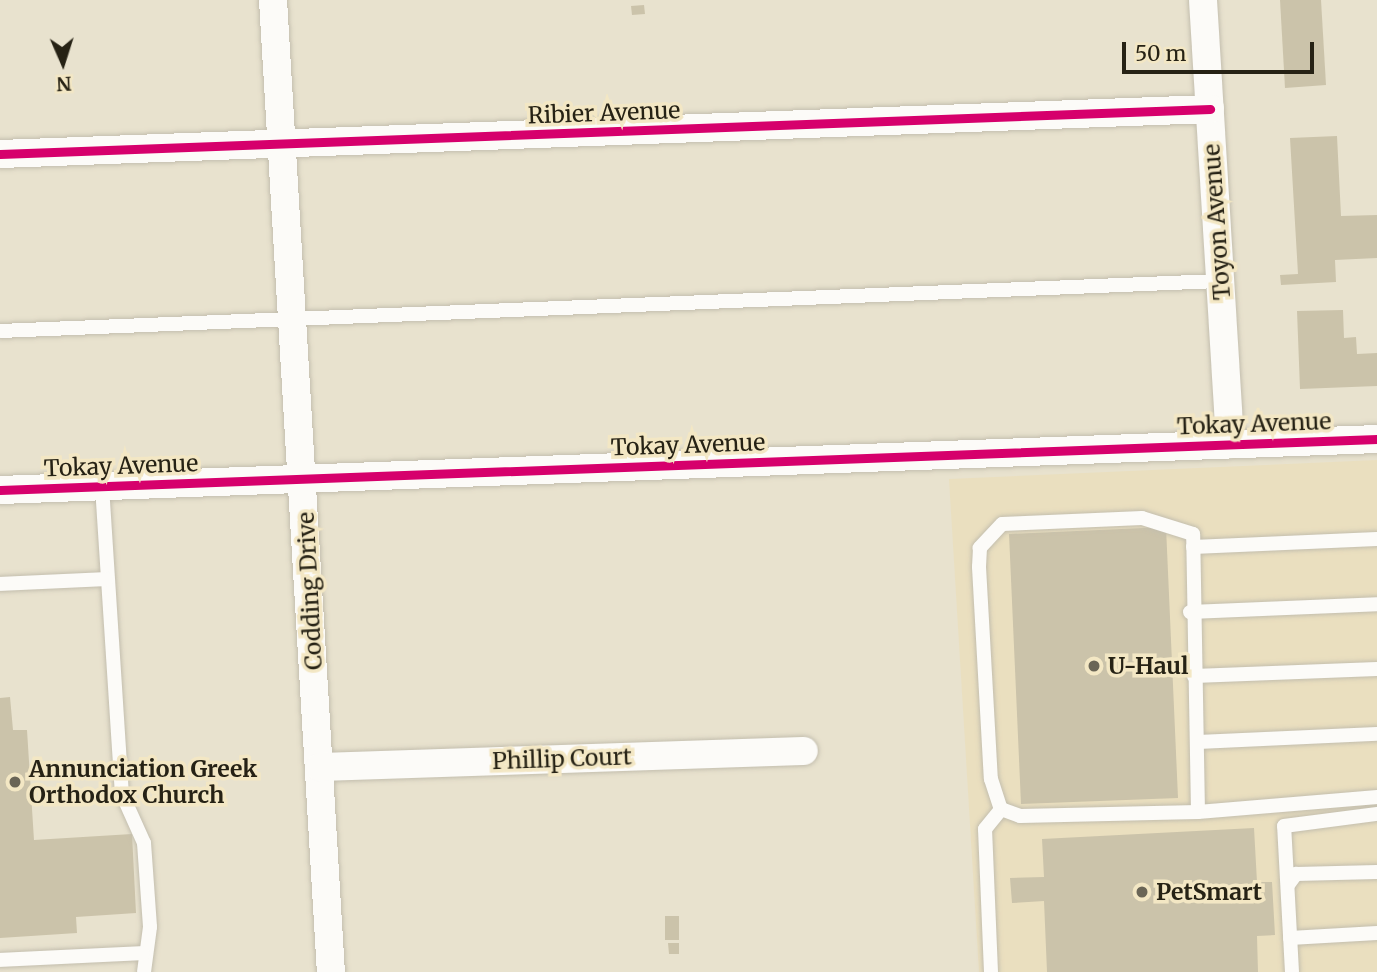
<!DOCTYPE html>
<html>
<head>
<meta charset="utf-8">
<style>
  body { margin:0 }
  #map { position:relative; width:1377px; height:972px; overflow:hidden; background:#e8e2ce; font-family:Merriweather,serif }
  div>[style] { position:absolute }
  .built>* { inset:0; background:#eadfbf }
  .building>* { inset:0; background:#cbc3aa }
  .roads { filter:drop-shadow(0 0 2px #c3beae) drop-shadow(0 0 2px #c3beae) }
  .service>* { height:14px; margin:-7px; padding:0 7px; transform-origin:7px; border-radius:7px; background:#fcfbf8 }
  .minor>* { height:28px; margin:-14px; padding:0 14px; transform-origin:14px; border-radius:14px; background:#fcfbf8 }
  .cycleway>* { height:9px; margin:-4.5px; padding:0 4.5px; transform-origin:4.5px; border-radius:4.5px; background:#d6006c }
  .dots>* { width:19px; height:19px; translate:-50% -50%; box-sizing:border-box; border:4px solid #f3e7c4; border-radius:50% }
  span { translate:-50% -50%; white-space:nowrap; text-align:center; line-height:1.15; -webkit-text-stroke:7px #f3e7c4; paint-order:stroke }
  .street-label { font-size:23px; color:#262215 }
  .poi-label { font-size:23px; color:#262215; font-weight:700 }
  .left { translate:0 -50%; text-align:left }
  .north { position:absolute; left:28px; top:28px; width:70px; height:70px; -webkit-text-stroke:5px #f3e7c4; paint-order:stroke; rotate:177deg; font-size:19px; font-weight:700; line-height:28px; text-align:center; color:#262215 }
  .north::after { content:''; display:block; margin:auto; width:24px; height:32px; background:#262215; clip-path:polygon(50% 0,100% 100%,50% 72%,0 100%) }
  .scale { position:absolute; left:1122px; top:42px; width:192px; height:32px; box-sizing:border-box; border:4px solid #262215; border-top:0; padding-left:9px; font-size:21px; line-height:24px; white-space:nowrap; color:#262215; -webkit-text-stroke:5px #f3e7c4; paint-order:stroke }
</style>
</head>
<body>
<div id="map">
  <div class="built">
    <i style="clip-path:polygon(1377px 460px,1377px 972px,979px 972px,949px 479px)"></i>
  </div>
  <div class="building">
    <i style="clip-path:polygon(1280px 0,1321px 0,1326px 85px,1285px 88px)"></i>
    <i style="clip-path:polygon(644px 5px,645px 14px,632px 15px,631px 6px)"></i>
    <i style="clip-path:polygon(1337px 136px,1341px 216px,1377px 215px,1377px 258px,1335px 260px,1336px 282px,1281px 285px,1280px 275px,1298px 274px,1290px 138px)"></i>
    <i style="clip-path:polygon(1343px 310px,1344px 338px,1356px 337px,1357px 354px,1377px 353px,1377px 386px,1300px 389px,1297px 311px)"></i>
    <i style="clip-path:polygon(1166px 527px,1178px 798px,1021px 804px,1009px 534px)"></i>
    <i style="clip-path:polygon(10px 697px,13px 730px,27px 730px,34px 840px,132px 834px,136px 913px,76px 917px,77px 933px,0 938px,0 698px)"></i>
    <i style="clip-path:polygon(1254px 828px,1257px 882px,1272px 882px,1275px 935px,1257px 936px,1258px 972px,1047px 972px,1044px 901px,1012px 903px,1010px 878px,1044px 877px,1042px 839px)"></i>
    <i style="clip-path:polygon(665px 916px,679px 916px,679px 940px,665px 940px)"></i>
    <i style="clip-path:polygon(668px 943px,679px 943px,679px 954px,669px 954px)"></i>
  </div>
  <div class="roads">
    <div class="service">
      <i style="left:0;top:331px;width:1221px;rotate:-2.35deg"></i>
      <i style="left:102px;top:486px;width:309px;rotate:86.3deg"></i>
      <i style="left:122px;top:794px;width:54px;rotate:65.8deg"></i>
      <i style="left:144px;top:843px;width:84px;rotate:85.9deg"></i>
      <i style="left:150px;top:927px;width:45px;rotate:97.6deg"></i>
      <i style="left:1193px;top:547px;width:184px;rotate:-2.5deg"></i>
      <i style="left:0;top:584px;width:106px;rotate:-2.7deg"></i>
      <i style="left:1190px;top:612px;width:187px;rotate:-2.4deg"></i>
      <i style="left:1194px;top:676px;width:183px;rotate:-2.2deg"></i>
      <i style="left:1198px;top:742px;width:179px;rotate:-2.6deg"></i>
      <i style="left:1198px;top:812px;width:278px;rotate:-91deg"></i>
      <i style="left:1193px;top:534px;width:53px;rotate:-162.6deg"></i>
      <i style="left:1142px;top:518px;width:140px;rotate:177.5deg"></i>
      <i style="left:1002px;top:524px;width:33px;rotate:133deg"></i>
      <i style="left:980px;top:548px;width:19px;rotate:93deg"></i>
      <i style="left:979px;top:567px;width:212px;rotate:86.8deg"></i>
      <i style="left:991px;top:779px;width:32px;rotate:72deg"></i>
      <i style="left:1001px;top:809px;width:20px;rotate:20deg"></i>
      <i style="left:1020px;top:816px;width:178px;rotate:-1.3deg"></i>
      <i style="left:1198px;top:812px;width:180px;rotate:-4.8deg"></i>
      <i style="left:1288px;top:885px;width:14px;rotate:-54deg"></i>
      <i style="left:1296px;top:874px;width:81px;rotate:-1.4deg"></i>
      <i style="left:1290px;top:938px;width:87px;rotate:-3.3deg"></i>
      <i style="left:0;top:960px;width:143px;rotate:-2.8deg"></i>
      <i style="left:991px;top:972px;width:143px;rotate:-92.4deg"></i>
      <i style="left:985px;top:829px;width:26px;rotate:-51deg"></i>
      <i style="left:1292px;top:972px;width:146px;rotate:-93.1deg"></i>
      <i style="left:1284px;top:826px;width:94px;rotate:-7.4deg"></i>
    </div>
    <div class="minor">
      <i style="left:273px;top:0;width:974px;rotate:86.59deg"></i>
      <i style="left:1203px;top:0;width:445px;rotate:86.5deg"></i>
      <i style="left:0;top:154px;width:1211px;rotate:-2.13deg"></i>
      <i style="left:0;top:490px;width:1378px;rotate:-2.12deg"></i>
      <i style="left:320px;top:767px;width:484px;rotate:-1.9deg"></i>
    </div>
  </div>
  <div class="cycleway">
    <i style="left:0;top:154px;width:1211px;rotate:-2.13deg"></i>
    <i style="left:0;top:490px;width:1378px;rotate:-2.12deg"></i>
  </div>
  <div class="dots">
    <i style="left:1094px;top:666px;background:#6a6556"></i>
    <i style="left:15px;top:782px;background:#6a6556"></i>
    <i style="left:1142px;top:892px;background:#6a6556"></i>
  </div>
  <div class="street-label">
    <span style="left:604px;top:113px;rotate:-2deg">Ribier Avenue</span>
    <span style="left:1217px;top:222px;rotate:-94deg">Toyon Avenue</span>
    <span style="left:1254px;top:424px;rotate:-2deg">Tokay Avenue</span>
    <span style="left:688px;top:445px;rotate:-2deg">Tokay Avenue</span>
    <span style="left:121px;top:466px;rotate:-2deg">Tokay Avenue</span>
    <span style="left:310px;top:591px;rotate:-93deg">Codding Drive</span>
    <span style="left:562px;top:759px;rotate:-2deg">Phillip Court</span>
  </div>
  <div class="poi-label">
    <span class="left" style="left:1108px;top:666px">U-Haul</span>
    <span class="left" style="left:29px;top:782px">Annunciation Greek<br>Orthodox Church</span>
    <span class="left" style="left:1156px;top:892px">PetSmart</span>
  </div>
  <div class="north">N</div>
  <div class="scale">50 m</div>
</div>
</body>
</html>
